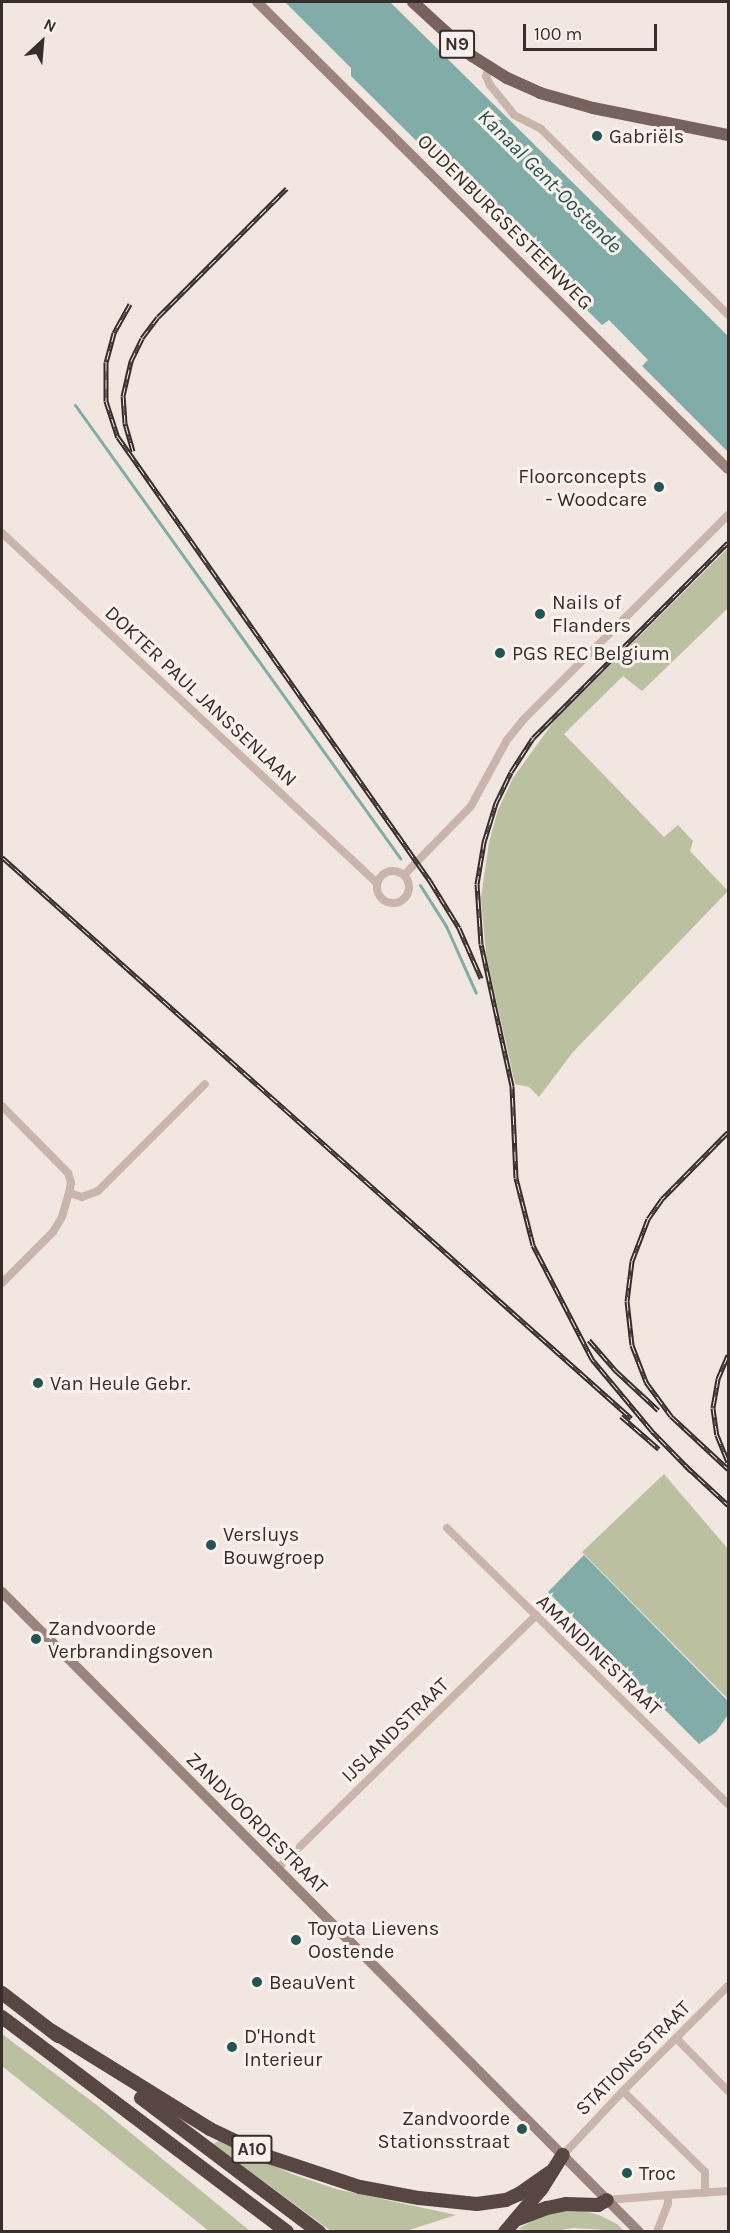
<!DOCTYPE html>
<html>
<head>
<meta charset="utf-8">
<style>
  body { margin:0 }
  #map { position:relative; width:730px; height:2233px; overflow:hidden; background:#f1e6e0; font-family:Karla,sans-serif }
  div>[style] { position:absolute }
  .green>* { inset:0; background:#bac0a0 }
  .water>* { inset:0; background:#81aca7 }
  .stream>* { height:3px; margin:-1.5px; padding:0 1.5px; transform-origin:1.5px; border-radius:1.5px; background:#81aca7 }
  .street>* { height:8px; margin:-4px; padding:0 4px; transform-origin:4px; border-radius:4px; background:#c9b5ac }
  .street>.ring { margin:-4px; padding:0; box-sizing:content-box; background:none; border:8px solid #c9b5ac; border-radius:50% }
  .secondary>* { height:10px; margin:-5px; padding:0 5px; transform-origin:5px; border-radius:5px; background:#9c847e }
  .primary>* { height:12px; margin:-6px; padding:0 6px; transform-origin:6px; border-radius:6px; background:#78625d }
  .highway>* { height:14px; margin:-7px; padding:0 7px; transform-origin:7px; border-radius:7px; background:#584642 }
  .rail>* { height:5px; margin-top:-2.5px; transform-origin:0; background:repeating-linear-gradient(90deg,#f9f1ec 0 9px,#372d2b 0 18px); box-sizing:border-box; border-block:2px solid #372d2b }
  .dots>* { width:16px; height:16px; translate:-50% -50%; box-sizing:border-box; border:3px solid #f9f1ec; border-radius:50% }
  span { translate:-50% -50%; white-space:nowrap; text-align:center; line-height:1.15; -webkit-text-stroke:6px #f9f1ec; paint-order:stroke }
  .shield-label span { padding:2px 4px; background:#f9f1ec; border:2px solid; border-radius:4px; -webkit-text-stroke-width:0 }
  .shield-label { font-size:18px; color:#372d2b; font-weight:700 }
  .poi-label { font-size:20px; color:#372d2b }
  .left { translate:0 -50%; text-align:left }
  .right { translate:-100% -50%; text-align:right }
  .street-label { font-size:20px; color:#372d2b }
  .water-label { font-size:21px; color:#235652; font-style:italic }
  .frame { position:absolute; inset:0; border:3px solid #372d2b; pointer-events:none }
  .north { position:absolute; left:12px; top:12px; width:60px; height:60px; -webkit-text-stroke:4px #f9f1ec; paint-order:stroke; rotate:26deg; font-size:16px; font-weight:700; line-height:24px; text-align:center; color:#372d2b }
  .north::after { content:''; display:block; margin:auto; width:21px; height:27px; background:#372d2b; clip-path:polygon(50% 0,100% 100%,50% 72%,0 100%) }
  .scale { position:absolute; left:523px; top:24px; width:134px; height:27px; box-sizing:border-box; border:3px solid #372d2b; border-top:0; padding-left:8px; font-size:18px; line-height:21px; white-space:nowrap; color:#372d2b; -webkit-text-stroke:4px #f9f1ec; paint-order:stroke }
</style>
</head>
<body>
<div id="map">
  <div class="green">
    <i style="clip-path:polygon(728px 548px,728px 608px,642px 691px,623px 676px,564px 734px,664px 837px,678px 825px,693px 841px,690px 851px,728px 891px,573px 1052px,539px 1097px,529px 1087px,515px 1084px,486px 954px,481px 898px,489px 842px,498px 810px,513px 778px,554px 721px)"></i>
    <i style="clip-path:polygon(664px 1474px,728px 1549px,728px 1699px,582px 1552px)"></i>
    <i style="clip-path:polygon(2px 2034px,98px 2106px,250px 2231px,209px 2231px,2px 2066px)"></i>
    <i style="clip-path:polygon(219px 2141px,292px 2174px,336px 2189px,456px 2215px,409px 2230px,411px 2231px,331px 2231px,213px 2144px)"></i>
    <i style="clip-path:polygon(564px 2211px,584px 2211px,599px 2215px,617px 2224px,624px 2231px,573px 2228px,550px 2232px,518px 2229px,541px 2216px)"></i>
  </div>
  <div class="water">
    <i style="clip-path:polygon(285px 2px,390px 2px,728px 336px,728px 452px,642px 366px,648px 360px,609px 320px,602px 325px,351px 76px,351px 68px)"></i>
    <i style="clip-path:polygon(584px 1555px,728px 1701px,728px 1715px,716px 1732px,699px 1744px,548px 1592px)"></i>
  </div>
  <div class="stream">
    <i style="left:75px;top:405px;width:558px;rotate:54.34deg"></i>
    <i style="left:420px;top:885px;width:49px;rotate:57.6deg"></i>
    <i style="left:446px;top:926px;width:73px;rotate:65.9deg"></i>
  </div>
  <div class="street">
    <i style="left:490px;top:68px;width:9px;rotate:117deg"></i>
    <i style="left:486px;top:76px;width:10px;rotate:66deg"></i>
    <i style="left:490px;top:85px;width:38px;rotate:51deg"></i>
    <i style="left:514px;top:115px;width:30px;rotate:27deg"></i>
    <i style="left:541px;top:129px;width:264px;rotate:44.8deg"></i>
    <i style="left:2px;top:533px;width:513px;rotate:43.03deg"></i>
    <i class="ring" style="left:377px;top:871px;width:24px;height:24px"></i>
    <i style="left:404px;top:875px;width:96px;rotate:-45.8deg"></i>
    <i style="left:471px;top:806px;width:75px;rotate:-61.4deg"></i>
    <i style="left:507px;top:740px;width:26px;rotate:-51deg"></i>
    <i style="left:523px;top:720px;width:290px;rotate:-45deg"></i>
    <i style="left:2px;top:1106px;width:94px;rotate:45.4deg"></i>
    <i style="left:68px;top:1173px;width:10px;rotate:73deg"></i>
    <i style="left:71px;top:1183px;width:10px;rotate:101deg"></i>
    <i style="left:2px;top:1283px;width:72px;rotate:-45deg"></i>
    <i style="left:53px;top:1232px;width:17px;rotate:-59deg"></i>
    <i style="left:62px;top:1217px;width:25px;rotate:-74deg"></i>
    <i style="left:69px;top:1193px;width:14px;rotate:17deg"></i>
    <i style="left:82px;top:1197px;width:17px;rotate:-21deg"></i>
    <i style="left:98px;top:1191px;width:151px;rotate:-45deg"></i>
    <i style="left:447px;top:1528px;width:394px;rotate:44.5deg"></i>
    <i style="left:277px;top:1869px;width:363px;rotate:-44.4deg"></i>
    <i style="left:676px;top:2038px;width:74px;rotate:45.5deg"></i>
    <i style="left:623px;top:2091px;width:115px;rotate:44.6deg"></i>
    <i style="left:705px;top:2172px;width:21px;rotate:90deg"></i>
    <i style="left:563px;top:2155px;width:88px;rotate:-46.8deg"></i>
    <i style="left:623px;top:2091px;width:148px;rotate:-45deg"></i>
    <i style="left:607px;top:2200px;width:61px;rotate:-4.7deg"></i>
    <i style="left:657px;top:2232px;width:30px;rotate:-69deg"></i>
    <i style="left:668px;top:2204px;width:9px;rotate:-90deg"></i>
    <i style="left:668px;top:2195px;width:60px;rotate:-3.8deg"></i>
  </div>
  <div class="secondary">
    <i style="left:257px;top:2px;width:663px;rotate:44.76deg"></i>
    <i style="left:2px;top:1592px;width:903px;rotate:45.13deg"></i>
  </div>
  <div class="primary">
    <i style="left:413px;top:2px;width:80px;rotate:42.5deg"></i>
    <i style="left:472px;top:56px;width:41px;rotate:32.2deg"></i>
    <i style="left:507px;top:78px;width:36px;rotate:24deg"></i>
    <i style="left:540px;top:93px;width:55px;rotate:15.8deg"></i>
    <i style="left:593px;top:108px;width:138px;rotate:11.3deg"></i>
  </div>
  <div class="highway">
    <i style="left:2px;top:1993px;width:71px;rotate:37.5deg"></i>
    <i style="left:2px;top:2017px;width:357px;rotate:37deg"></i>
    <i style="left:52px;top:2031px;width:186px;rotate:31.8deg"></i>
    <i style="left:210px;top:2129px;width:62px;rotate:25.7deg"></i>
    <i style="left:266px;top:2156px;width:99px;rotate:18.3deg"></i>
    <i style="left:360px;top:2187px;width:60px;rotate:10.6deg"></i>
    <i style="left:419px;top:2198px;width:58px;rotate:5.9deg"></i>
    <i style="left:477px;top:2204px;width:29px;rotate:-8deg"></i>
    <i style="left:506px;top:2200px;width:14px;rotate:-25deg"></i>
    <i style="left:519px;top:2194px;width:38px;rotate:-35deg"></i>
    <i style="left:141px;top:2098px;width:223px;rotate:37deg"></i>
    <i style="left:518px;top:2219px;width:31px;rotate:-21deg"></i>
    <i style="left:547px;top:2208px;width:19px;rotate:-12deg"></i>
    <i style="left:566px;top:2204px;width:32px;rotate:2deg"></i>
    <i style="left:598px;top:2205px;width:10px;rotate:-29deg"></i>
    <i style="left:505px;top:2232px;width:57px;rotate:-49.9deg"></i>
    <i style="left:542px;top:2188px;width:39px;rotate:-58deg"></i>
  </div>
  <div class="rail">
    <i style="left:130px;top:304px;width:33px;rotate:119deg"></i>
    <i style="left:114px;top:333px;width:30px;rotate:105deg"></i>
    <i style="left:106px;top:362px;width:39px;rotate:90deg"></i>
    <i style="left:106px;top:401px;width:38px;rotate:72deg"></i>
    <i style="left:118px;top:437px;width:543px;rotate:54.9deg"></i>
    <i style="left:430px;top:881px;width:55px;rotate:58.3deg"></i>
    <i style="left:459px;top:928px;width:55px;rotate:66.3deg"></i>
    <i style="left:133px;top:451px;width:29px;rotate:-106deg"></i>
    <i style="left:125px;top:423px;width:27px;rotate:-94deg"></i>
    <i style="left:123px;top:396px;width:36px;rotate:-77deg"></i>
    <i style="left:131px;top:361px;width:25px;rotate:-64deg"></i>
    <i style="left:142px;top:338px;width:26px;rotate:-53deg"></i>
    <i style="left:158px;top:317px;width:182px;rotate:-45deg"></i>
    <i style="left:2px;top:857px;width:843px;rotate:41.73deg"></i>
    <i style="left:728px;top:1132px;width:94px;rotate:134.6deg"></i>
    <i style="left:662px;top:1199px;width:24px;rotate:125deg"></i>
    <i style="left:648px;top:1219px;width:45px;rotate:110.9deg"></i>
    <i style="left:632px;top:1261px;width:40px;rotate:97.1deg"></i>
    <i style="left:627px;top:1301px;width:44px;rotate:83.5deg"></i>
    <i style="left:632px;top:1345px;width:40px;rotate:69deg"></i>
    <i style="left:646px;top:1382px;width:42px;rotate:53.7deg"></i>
    <i style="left:671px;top:1416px;width:78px;rotate:42.9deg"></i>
    <i style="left:589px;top:1340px;width:40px;rotate:49deg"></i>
    <i style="left:615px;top:1370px;width:59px;rotate:42.9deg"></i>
    <i style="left:728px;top:1355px;width:26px;rotate:113deg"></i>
    <i style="left:718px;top:1379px;width:29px;rotate:100deg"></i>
    <i style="left:713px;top:1408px;width:27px;rotate:82deg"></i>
    <i style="left:717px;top:1435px;width:29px;rotate:68deg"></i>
    <i style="left:621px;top:1416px;width:50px;rotate:41deg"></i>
    <i style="left:685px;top:1465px;width:59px;rotate:42.9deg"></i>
    <i style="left:691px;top:1471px;width:56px;rotate:-134.3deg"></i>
    <i style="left:652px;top:1431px;width:94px;rotate:-129.8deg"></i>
    <i style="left:592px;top:1359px;width:128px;rotate:-117.4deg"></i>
    <i style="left:533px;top:1245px;width:69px;rotate:-104.2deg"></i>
    <i style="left:516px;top:1178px;width:92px;rotate:-92.5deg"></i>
    <i style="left:512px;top:1086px;width:145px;rotate:-102.3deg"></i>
    <i style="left:481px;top:944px;width:60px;rotate:-93.8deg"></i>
    <i style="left:477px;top:884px;width:43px;rotate:-80.5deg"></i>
    <i style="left:484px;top:842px;width:41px;rotate:-72.9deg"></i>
    <i style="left:496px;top:803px;width:34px;rotate:-64deg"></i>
    <i style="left:511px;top:772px;width:40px;rotate:-57.1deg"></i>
    <i style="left:533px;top:738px;width:276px;rotate:-45.1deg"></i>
  </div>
  <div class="dots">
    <i style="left:597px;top:136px;background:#235652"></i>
    <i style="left:659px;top:487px;background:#235652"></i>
    <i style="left:540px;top:614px;background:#235652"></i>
    <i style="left:500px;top:653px;background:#235652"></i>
    <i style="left:38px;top:1383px;background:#235652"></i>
    <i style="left:211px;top:1545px;background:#235652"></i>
    <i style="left:36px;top:1639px;background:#235652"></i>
    <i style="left:296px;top:1940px;background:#235652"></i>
    <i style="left:257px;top:1982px;background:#235652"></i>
    <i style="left:232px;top:2047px;background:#235652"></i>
    <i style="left:522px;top:2129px;background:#235652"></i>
    <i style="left:627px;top:2173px;background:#235652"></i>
  </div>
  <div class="shield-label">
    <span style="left:457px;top:44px">N9</span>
    <span style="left:252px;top:2149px">A10</span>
  </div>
  <div class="poi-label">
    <span class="left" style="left:609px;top:136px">Gabriëls</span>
    <span class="right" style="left:647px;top:488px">Floorconcepts<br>- Woodcare</span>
    <span class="left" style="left:552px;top:614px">Nails of<br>Flanders</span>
    <span class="left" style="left:512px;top:653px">PGS REC Belgium</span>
    <span class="left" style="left:50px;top:1383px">Van Heule Gebr.</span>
    <span class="left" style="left:223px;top:1546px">Versluys<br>Bouwgroep</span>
    <span class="left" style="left:48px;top:1640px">Zandvoorde<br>Verbrandingsoven</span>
    <span class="left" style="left:308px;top:1940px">Toyota Lievens<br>Oostende</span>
    <span class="left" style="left:269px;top:1982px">BeauVent</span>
    <span class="left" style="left:244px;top:2048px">D'Hondt<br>Interieur</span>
    <span class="right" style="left:510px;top:2130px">Zandvoorde<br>Stationsstraat</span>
    <span class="left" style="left:639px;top:2173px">Troc</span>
  </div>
  <div class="street-label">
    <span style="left:505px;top:222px;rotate:45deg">OUDENBURGSESTEENWEG</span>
    <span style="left:201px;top:696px;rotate:43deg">DOKTER PAUL JANSSENLAAN</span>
    <span style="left:599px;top:1655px;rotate:44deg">AMANDINESTRAAT</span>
    <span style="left:395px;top:1730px;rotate:-44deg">IJSLANDSTRAAT</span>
    <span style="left:257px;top:1823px;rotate:45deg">ZANDVOORDESTRAAT</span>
    <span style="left:633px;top:2058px;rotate:-45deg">STATIONSSTRAAT</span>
  </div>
  <div class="water-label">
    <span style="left:550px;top:181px;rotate:45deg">Kanaal Gent-Oostende</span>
  </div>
  <div class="frame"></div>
  <div class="north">N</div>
  <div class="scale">100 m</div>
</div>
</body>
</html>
